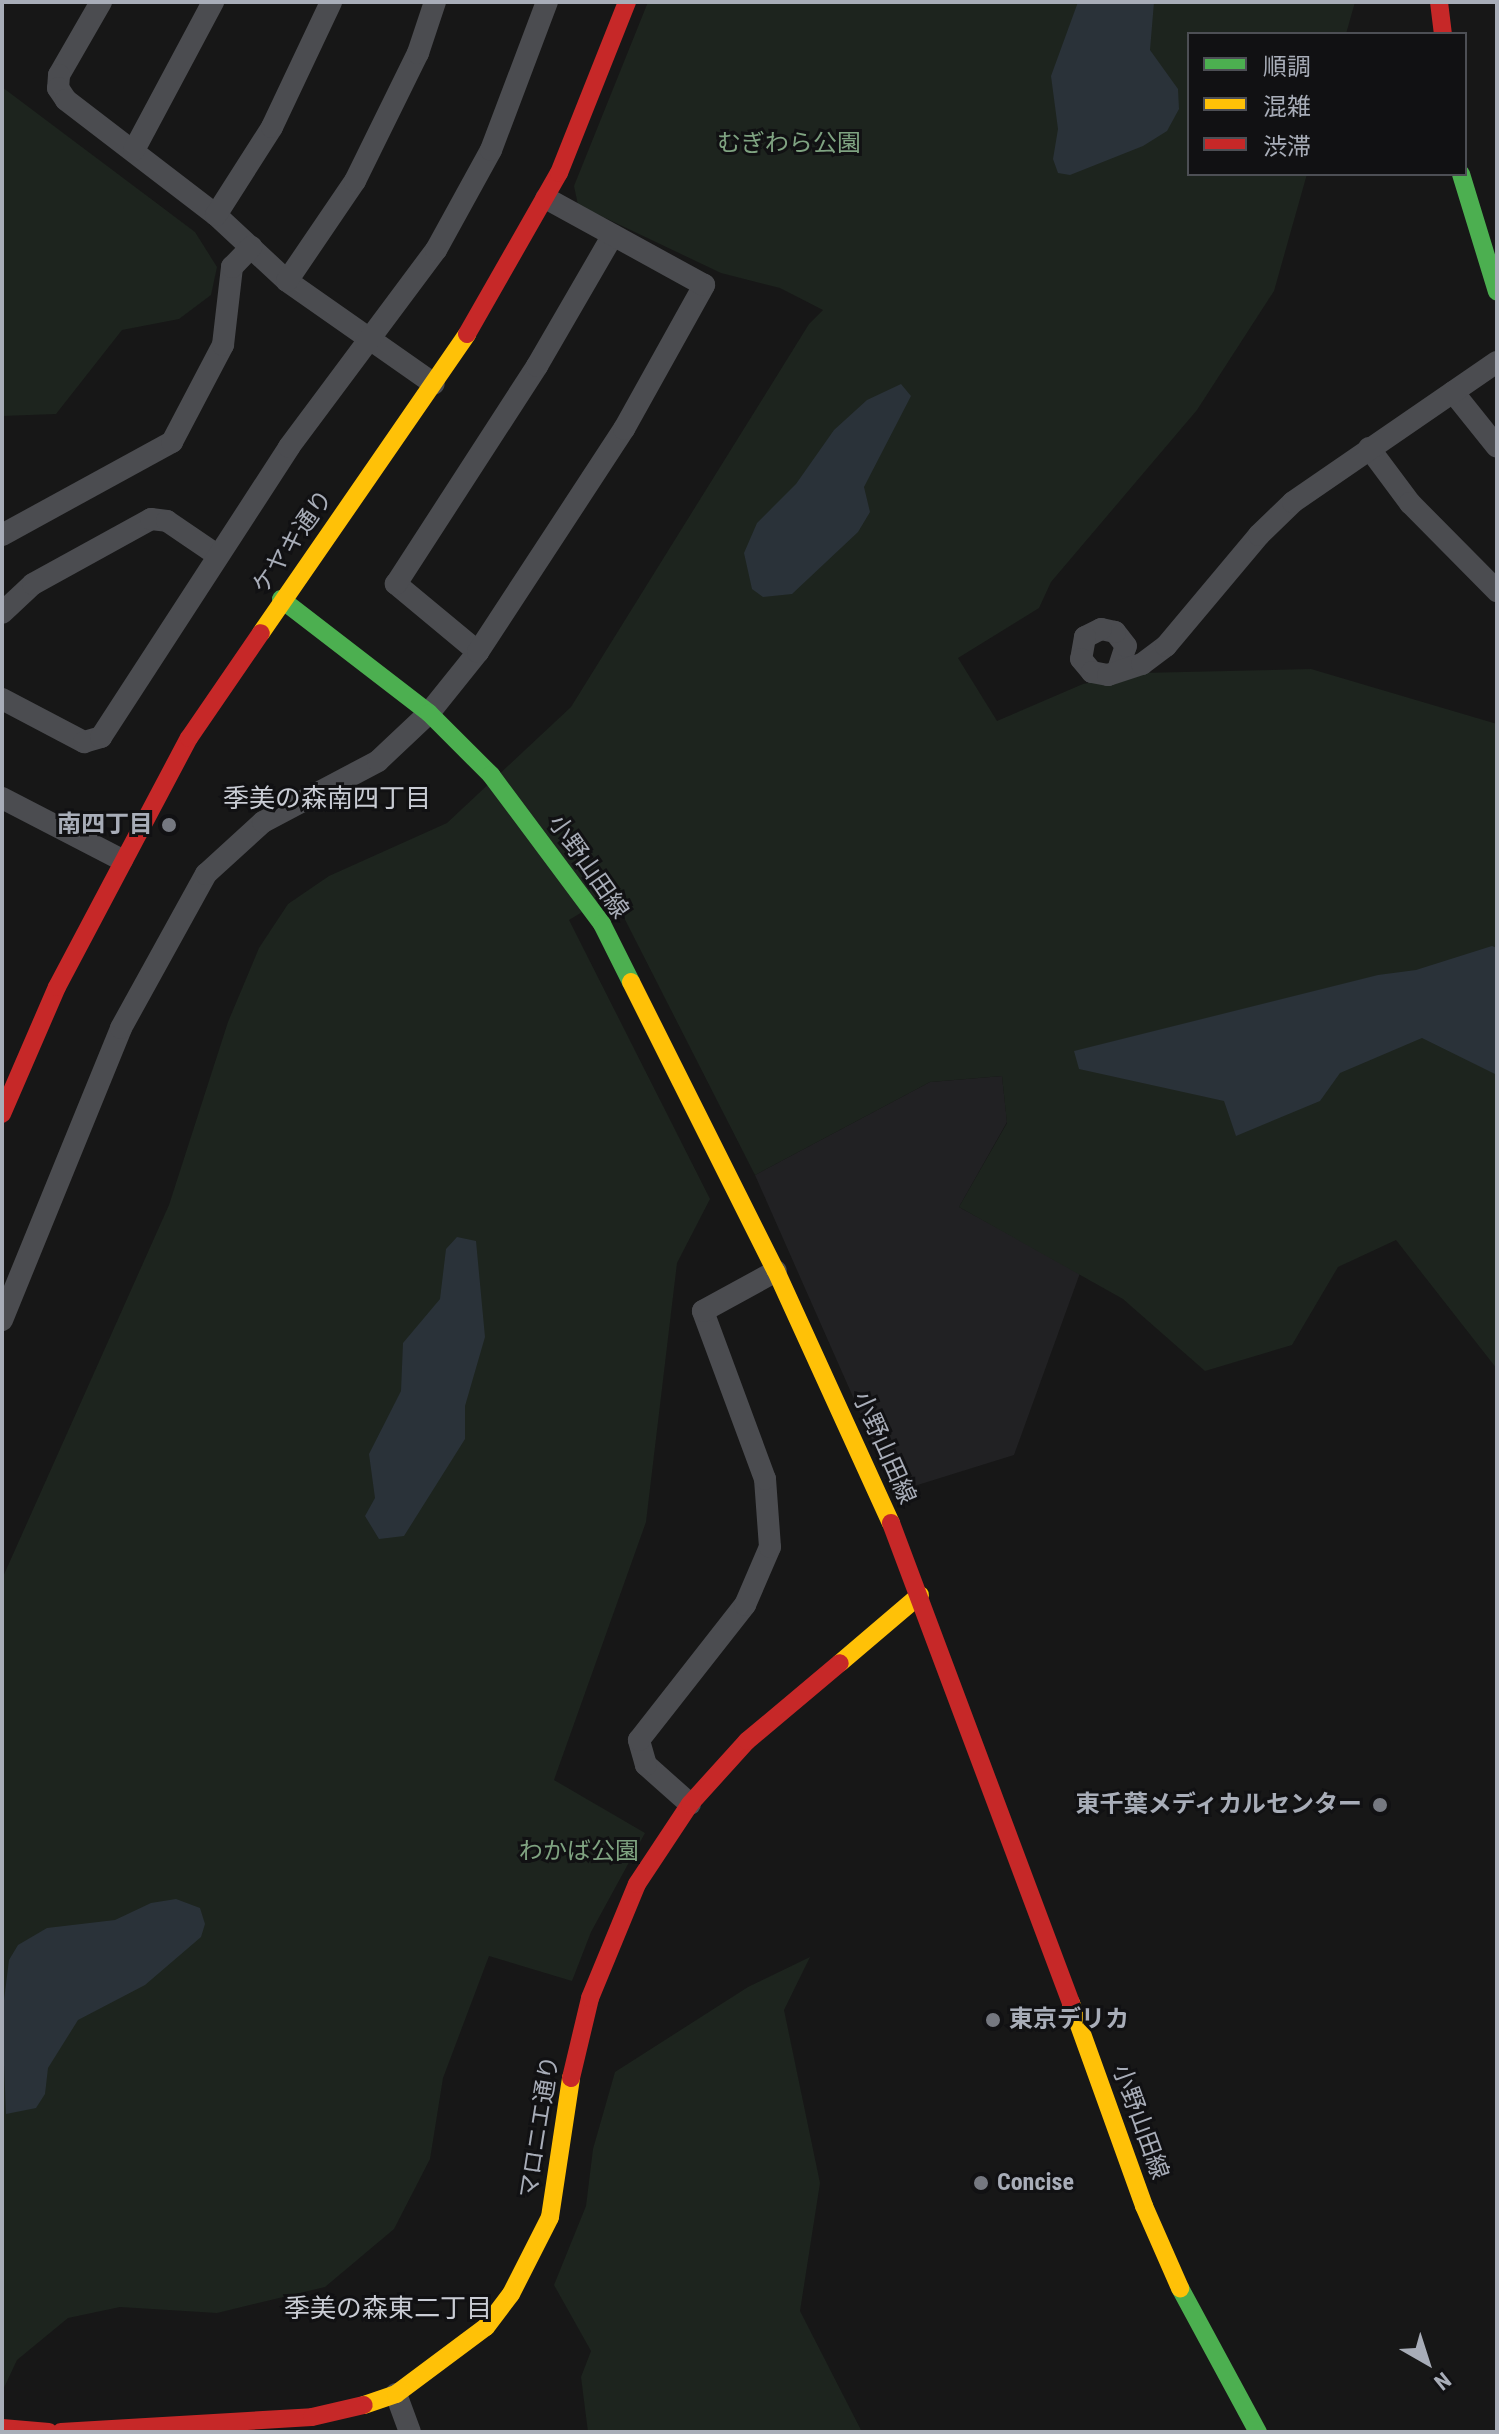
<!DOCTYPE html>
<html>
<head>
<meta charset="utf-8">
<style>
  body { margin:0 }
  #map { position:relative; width:1499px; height:2434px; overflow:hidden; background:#171717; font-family:"Roboto Condensed","Noto Sans JP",sans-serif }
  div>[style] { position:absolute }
  .built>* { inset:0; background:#212123 }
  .green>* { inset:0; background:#1d241e }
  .water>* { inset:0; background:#2a3239 }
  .street>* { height:22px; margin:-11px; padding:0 11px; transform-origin:11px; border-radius:11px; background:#4b4c50 }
  .fast>* { height:18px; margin:-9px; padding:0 9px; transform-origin:9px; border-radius:9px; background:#4caf50 }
  .slow>* { height:18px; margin:-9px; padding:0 9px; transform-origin:9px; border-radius:9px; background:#ffc107 }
  .jam>* { height:18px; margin:-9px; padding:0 9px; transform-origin:9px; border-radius:9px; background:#c62828 }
  .dots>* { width:22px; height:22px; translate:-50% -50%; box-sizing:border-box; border:4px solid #111113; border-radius:50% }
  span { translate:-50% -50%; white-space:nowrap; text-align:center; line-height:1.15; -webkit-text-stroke:6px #111113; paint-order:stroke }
  .park-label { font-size:24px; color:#7fa381 }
  .street-label { font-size:24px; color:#a8adb8 }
  .poi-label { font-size:24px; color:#a8adb8; font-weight:700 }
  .right { translate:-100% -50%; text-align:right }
  .left { translate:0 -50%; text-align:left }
  .neighbourhood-label { font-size:26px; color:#c9ccd4 }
  .frame { position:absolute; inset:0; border:4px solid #a8adb8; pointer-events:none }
  .legend { position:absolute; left:1187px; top:32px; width:280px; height:144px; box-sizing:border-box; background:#111113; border:2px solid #4d4f55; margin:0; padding:10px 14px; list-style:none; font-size:24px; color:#a8adb8 }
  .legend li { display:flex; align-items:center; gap:16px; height:40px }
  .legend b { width:40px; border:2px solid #4d4f55 }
  .north { position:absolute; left:1387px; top:2322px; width:80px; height:80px; -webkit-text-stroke:6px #111113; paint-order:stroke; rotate:141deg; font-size:22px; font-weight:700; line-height:32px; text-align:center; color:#a8adb8 }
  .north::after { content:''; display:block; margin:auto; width:28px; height:36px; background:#a8adb8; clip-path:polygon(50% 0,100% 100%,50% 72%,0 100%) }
</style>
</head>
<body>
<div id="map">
  <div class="built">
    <i style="clip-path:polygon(1002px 1076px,1007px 1122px,959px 1207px,1080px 1273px,1014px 1455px,895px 1492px,755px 1175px,930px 1082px)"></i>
  </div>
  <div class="green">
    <i style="clip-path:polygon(648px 2px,1355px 2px,1346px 34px,1189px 34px,1189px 174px,1307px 174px,1274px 291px,1197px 410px,1051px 582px,1039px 608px,958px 658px,997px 721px,1083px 684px,1140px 673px,1311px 669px,1497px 724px,1497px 1369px,1396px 1240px,1338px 1267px,1292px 1345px,1205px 1371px,1123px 1299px,959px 1207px,1007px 1123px,1002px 1076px,930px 1082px,755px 1175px,612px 894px,569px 920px,710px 1199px,677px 1263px,646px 1522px,554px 1780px,645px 1833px,591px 1932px,572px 1981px,489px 1956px,443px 2078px,430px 2159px,394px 2229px,325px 2287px,217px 2313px,120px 2307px,68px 2318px,17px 2360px,2px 2392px,2px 1579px,169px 1205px,228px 1022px,259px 948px,288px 904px,329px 876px,447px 823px,571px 707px,809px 324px,823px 310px,780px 288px,721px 273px,578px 205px,574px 186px)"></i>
    <i style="clip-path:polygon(2px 87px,195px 232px,217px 267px,211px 295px,179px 319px,122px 330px,56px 414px,2px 416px)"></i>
    <i style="clip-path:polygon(810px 1957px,784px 2010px,820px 2183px,800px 2311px,862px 2432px,588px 2432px,581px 2377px,591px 2351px,554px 2285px,586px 2206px,593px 2149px,615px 2072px,748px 1987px)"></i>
  </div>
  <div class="water">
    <i style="clip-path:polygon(1078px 2px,1154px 2px,1150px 50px,1178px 89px,1179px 109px,1167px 131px,1143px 146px,1070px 175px,1058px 173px,1053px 159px,1058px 129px,1051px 76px)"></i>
    <i style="clip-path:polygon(901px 384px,911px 396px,864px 487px,870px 512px,858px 532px,792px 594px,763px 597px,752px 589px,744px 553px,757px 523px,796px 484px,834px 430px,867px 400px)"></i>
    <i style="clip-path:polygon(1492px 946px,1497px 948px,1497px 1075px,1422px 1038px,1340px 1073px,1320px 1101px,1236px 1136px,1224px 1101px,1079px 1069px,1074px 1051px,1378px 975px,1416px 970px)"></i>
    <i style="clip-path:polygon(457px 1237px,476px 1241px,485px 1337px,465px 1406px,465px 1439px,404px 1536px,379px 1539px,365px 1516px,375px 1498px,369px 1454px,401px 1391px,403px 1343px,440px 1299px,446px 1249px)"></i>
    <i style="clip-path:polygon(176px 1899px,200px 1908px,205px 1924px,201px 1937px,145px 1985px,78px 2020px,48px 2068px,45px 2094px,36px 2108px,6px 2114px,2px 2016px,9px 1960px,18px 1945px,47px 1928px,115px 1920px,151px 1903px)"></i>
  </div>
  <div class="street">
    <i style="left:101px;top:2px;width:84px;rotate:119.9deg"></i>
    <i style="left:59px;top:75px;width:13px;rotate:94deg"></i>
    <i style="left:58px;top:88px;width:14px;rotate:56deg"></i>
    <i style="left:66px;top:100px;width:189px;rotate:37.5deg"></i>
    <i style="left:216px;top:215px;width:97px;rotate:42.9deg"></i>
    <i style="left:287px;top:281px;width:179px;rotate:35deg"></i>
    <i style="left:134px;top:150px;width:168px;rotate:-61.9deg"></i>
    <i style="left:216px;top:215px;width:104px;rotate:-57.5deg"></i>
    <i style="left:272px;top:127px;width:138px;rotate:-64.7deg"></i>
    <i style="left:287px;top:281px;width:121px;rotate:-55.8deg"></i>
    <i style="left:355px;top:181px;width:143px;rotate:-63.8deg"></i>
    <i style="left:418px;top:53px;width:54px;rotate:-71.6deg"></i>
    <i style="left:1453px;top:392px;width:70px;rotate:51.3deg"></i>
    <i style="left:1369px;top:448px;width:69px;rotate:53.3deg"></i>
    <i style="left:1410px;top:503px;width:124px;rotate:45.3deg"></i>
    <i style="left:2px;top:535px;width:194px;rotate:-28.7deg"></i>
    <i style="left:172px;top:442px;width:110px;rotate:-62.3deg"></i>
    <i style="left:223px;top:345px;width:79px;rotate:-83.4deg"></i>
    <i style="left:232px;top:267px;width:28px;rotate:-46deg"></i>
    <i style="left:2px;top:613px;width:42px;rotate:-43.1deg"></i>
    <i style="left:33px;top:584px;width:135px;rotate:-28.8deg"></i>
    <i style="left:151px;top:519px;width:16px;rotate:7deg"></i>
    <i style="left:167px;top:521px;width:60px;rotate:34.2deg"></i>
    <i style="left:478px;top:652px;width:107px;rotate:-140.3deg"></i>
    <i style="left:396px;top:584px;width:260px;rotate:-57.1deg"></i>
    <i style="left:537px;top:366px;width:151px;rotate:-59.9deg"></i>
    <i style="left:1118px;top:670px;width:25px;rotate:-72deg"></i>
    <i style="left:1126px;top:646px;width:18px;rotate:-128deg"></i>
    <i style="left:1115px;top:632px;width:14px;rotate:-168deg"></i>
    <i style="left:1101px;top:629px;width:18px;rotate:153deg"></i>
    <i style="left:1085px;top:637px;width:22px;rotate:100deg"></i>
    <i style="left:1081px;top:659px;width:17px;rotate:50deg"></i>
    <i style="left:1092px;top:672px;width:16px;rotate:11deg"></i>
    <i style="left:1108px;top:675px;width:36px;rotate:-18deg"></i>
    <i style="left:1142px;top:664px;width:30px;rotate:-37deg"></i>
    <i style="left:1166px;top:646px;width:145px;rotate:-50deg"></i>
    <i style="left:1259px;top:535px;width:47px;rotate:-44.1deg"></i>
    <i style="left:1293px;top:502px;width:247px;rotate:-34.5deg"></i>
    <i style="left:2px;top:699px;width:93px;rotate:27.7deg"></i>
    <i style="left:84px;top:742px;width:18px;rotate:-16deg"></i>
    <i style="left:101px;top:737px;width:346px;rotate:-57deg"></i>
    <i style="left:289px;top:447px;width:246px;rotate:-53.3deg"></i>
    <i style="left:436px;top:250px;width:114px;rotate:-61.2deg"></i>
    <i style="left:491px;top:150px;width:158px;rotate:-69.3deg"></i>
    <i style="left:2px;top:798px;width:135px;rotate:27.3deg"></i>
    <i style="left:2px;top:1320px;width:315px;rotate:-67.8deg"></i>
    <i style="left:121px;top:1028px;width:176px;rotate:-61.1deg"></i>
    <i style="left:206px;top:874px;width:77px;rotate:-42.4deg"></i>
    <i style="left:263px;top:822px;width:130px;rotate:-27.9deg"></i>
    <i style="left:378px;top:761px;width:70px;rotate:-43.3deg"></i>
    <i style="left:429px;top:713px;width:78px;rotate:-51.2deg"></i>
    <i style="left:478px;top:652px;width:267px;rotate:-56.8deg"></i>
    <i style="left:624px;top:429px;width:165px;rotate:-60.9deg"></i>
    <i style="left:704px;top:285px;width:180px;rotate:-151.2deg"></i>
    <i style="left:690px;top:1804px;width:59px;rotate:-138.4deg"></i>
    <i style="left:646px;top:1765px;width:26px;rotate:-106deg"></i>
    <i style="left:639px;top:1740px;width:172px;rotate:-51.9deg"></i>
    <i style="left:745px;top:1605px;width:63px;rotate:-66.7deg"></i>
    <i style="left:770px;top:1547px;width:68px;rotate:-94.2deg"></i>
    <i style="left:765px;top:1479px;width:179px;rotate:-110.3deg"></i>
    <i style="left:703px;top:1311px;width:83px;rotate:-28.7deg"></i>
    <i style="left:396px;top:2394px;width:40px;rotate:69.8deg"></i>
  </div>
  <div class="fast">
    <i style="left:1461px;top:174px;width:123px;rotate:73deg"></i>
    <i style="left:281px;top:599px;width:187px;rotate:37.6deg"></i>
    <i style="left:429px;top:713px;width:88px;rotate:45deg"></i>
    <i style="left:491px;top:775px;width:186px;rotate:53.3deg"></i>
    <i style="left:602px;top:924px;width:65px;rotate:63.4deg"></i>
    <i style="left:1180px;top:2288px;width:164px;rotate:61.6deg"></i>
  </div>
  <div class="slow">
    <i style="left:261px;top:633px;width:363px;rotate:-55.4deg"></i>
    <i style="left:631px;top:982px;width:323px;rotate:63.4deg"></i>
    <i style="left:776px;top:1271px;width:277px;rotate:65.5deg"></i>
    <i style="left:840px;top:1663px;width:105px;rotate:-40.4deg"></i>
    <i style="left:1071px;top:2003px;width:216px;rotate:70.2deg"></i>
    <i style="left:1144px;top:2206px;width:90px;rotate:66.3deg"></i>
    <i style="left:364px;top:2405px;width:34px;rotate:-19deg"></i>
    <i style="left:396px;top:2394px;width:112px;rotate:-36.7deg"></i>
    <i style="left:486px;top:2327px;width:41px;rotate:-52.9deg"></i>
    <i style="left:511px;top:2294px;width:86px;rotate:-63.1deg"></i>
    <i style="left:550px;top:2217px;width:141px;rotate:-81.4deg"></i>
  </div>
  <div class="jam">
    <i style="left:1439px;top:2px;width:32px;rotate:83deg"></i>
    <i style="left:467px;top:334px;width:185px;rotate:-60.3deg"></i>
    <i style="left:559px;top:173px;width:184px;rotate:-68.3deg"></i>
    <i style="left:2px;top:1114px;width:138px;rotate:-66.6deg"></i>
    <i style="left:57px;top:987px;width:282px;rotate:-62.1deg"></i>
    <i style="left:189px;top:738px;width:127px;rotate:-55.6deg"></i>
    <i style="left:891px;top:1523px;width:513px;rotate:69.44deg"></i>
    <i style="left:571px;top:2078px;width:82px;rotate:-76.6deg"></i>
    <i style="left:590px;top:1998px;width:123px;rotate:-67.6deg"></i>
    <i style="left:637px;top:1884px;width:96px;rotate:-56.5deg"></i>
    <i style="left:690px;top:1804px;width:85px;rotate:-47.9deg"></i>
    <i style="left:747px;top:1741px;width:121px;rotate:-40deg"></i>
    <i style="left:2px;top:2428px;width:47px;rotate:4.9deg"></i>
    <i style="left:61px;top:2432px;width:251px;rotate:-3.4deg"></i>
    <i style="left:312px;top:2417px;width:53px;rotate:-13deg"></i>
  </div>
  <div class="dots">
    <i style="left:169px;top:825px;background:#757880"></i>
    <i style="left:1380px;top:1805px;background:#757880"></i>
    <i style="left:993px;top:2020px;background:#757880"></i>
    <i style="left:981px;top:2183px;background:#757880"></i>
  </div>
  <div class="park-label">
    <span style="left:789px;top:144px">むぎわら公園</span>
    <span style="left:579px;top:1852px">わかば公園</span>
  </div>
  <div class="street-label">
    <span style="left:293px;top:542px;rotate:-55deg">ケヤキ通り</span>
    <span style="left:588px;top:867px;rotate:55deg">小野山田線</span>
    <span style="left:884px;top:1448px;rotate:66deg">小野山田線</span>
    <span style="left:1140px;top:2122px;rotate:70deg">小野山田線</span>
    <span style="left:540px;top:2127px;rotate:-81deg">マロニエ通り</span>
  </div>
  <div class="poi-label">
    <span class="right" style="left:153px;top:825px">南四丁目</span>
    <span class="right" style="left:1362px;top:1805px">東千葉メディカルセンター</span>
    <span class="left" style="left:1009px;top:2020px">東京デリカ</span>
    <span class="left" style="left:997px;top:2183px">Concise</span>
  </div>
  <div class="neighbourhood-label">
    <span style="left:327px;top:799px">季美の森南四丁目</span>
    <span style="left:388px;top:2309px">季美の森東二丁目</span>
  </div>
  <div class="frame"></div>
  <ul class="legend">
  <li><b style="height:10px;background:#4caf50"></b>順調</li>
  <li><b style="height:10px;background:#ffc107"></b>混雑</li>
  <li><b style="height:10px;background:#c62828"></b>渋滞</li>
  </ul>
  <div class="north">N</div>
</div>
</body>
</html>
